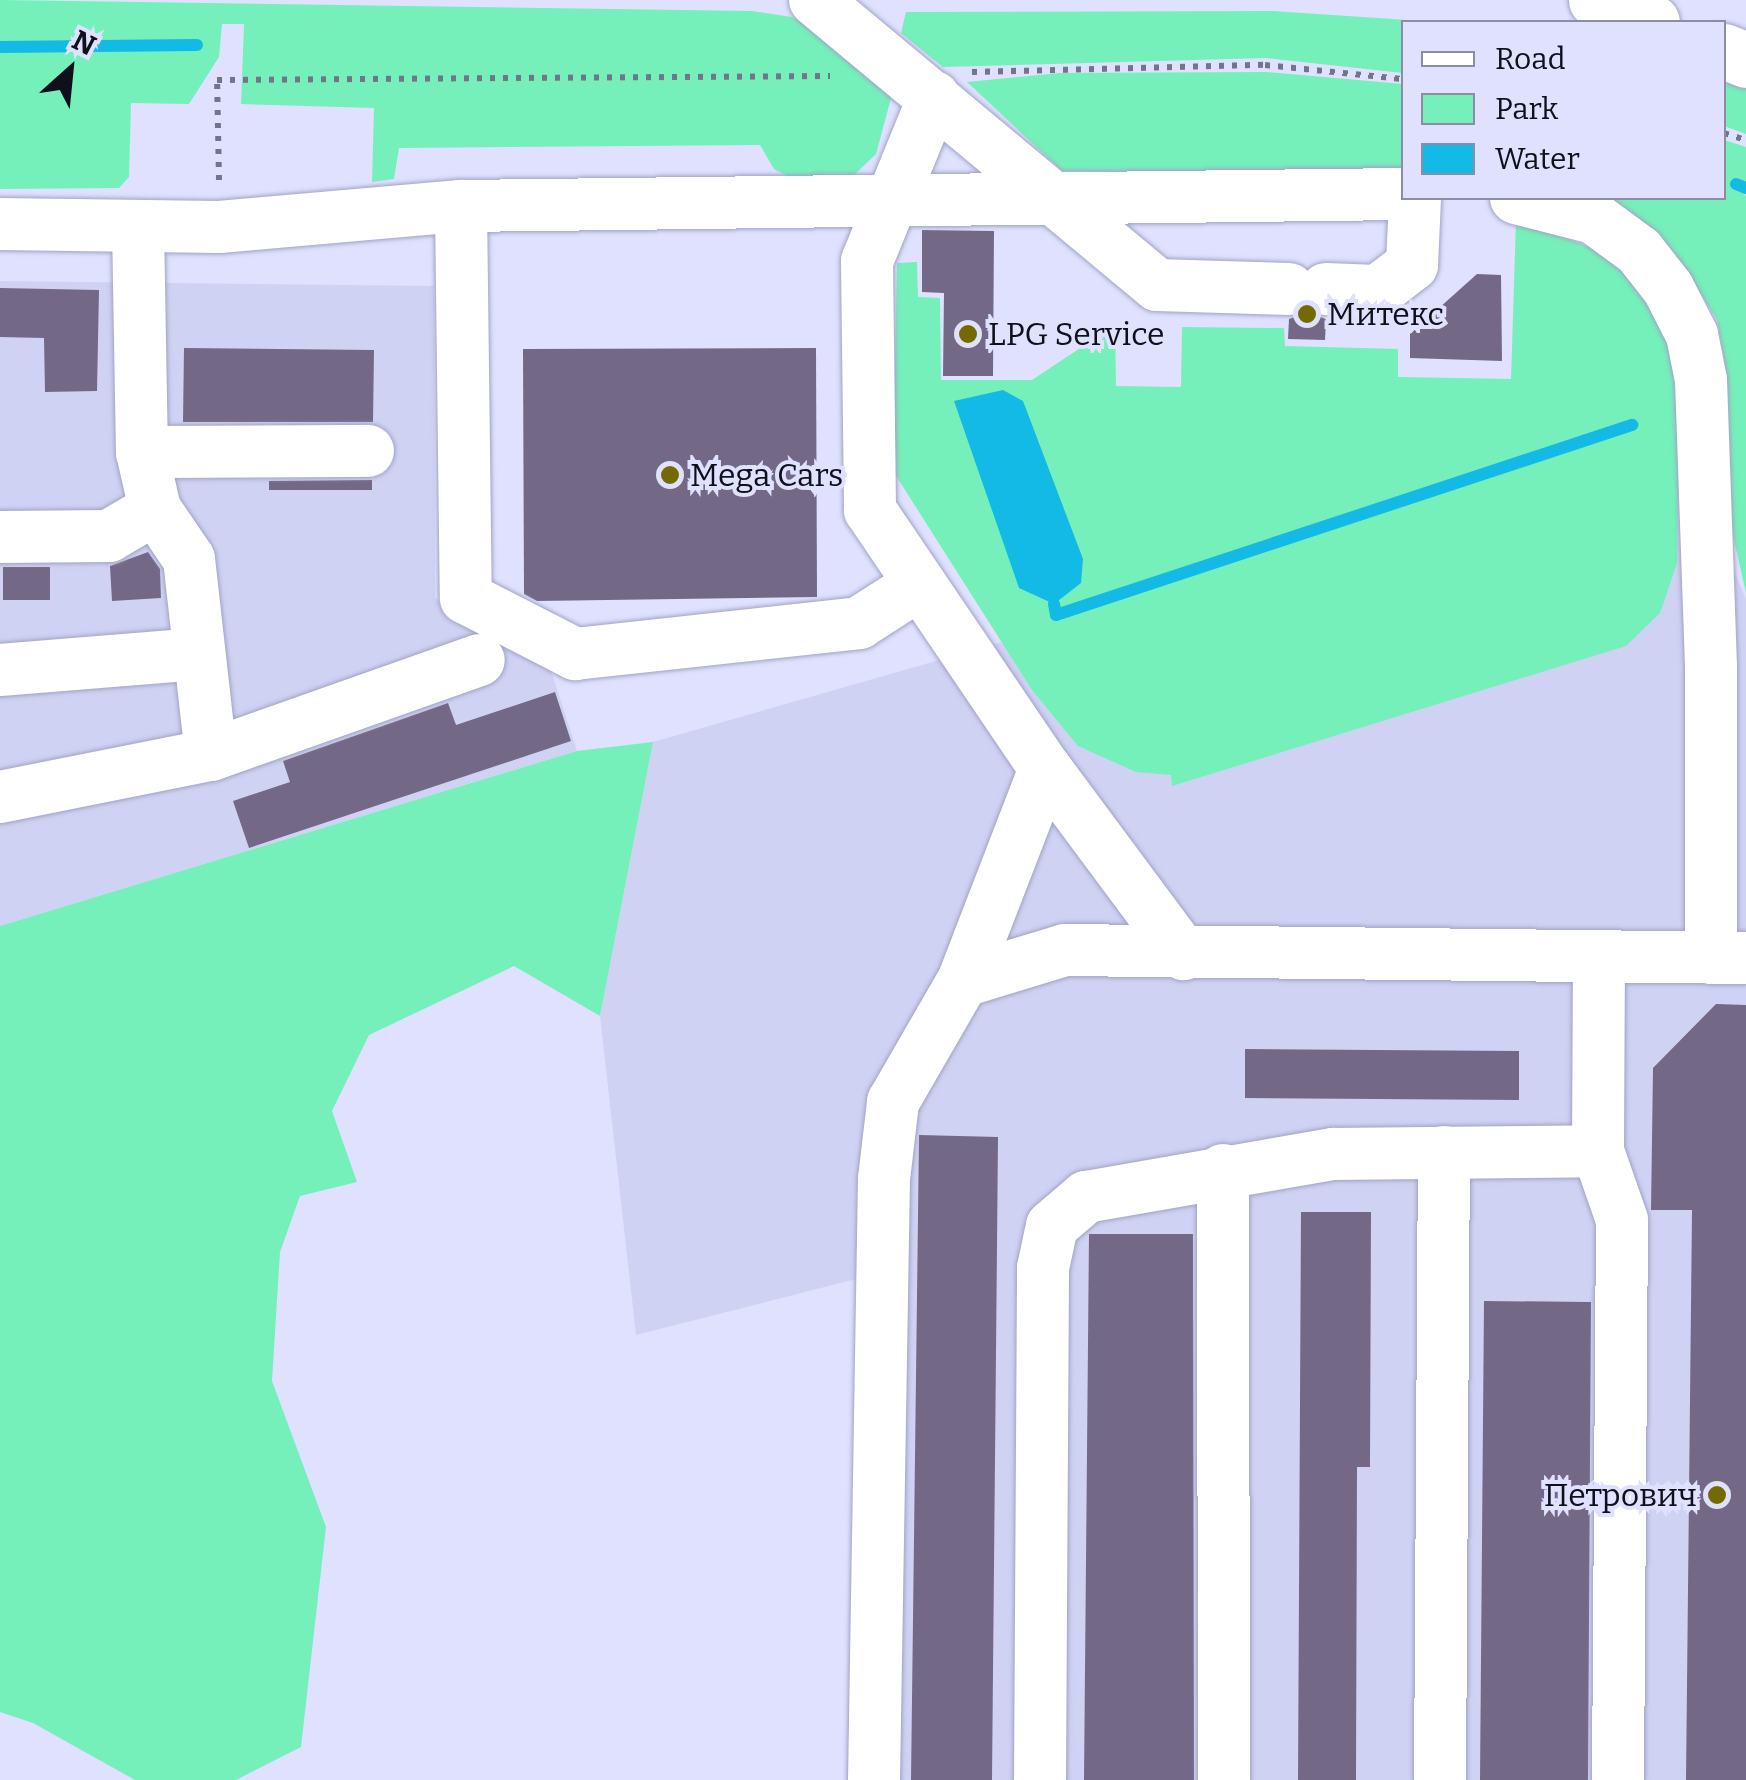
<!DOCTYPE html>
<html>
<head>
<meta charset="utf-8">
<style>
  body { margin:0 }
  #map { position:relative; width:1746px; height:1780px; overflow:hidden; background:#dfe1ff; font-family:Bitter,serif }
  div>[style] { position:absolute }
  .built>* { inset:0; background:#d0d2f4 }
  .green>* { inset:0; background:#75f0ba }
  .water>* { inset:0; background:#13bae5 }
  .stream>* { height:12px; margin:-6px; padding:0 6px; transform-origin:6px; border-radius:6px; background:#13bae5 }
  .building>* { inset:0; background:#746887 }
  .path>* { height:6px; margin-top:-3px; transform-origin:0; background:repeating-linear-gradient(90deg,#737489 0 5px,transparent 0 13px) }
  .roads { filter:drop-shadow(0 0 2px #a1a3c6) drop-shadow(0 0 2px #a1a3c6) }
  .minor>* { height:52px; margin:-26px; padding:0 26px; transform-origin:26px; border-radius:26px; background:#fff }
  .major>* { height:55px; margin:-27.5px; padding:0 27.5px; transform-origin:27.5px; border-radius:27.5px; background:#fff }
  .dots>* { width:28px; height:28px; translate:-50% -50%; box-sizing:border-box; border:5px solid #dfe1ff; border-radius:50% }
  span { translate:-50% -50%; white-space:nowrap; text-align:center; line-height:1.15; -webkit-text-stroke:8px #dfe1ff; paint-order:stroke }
  .poi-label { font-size:32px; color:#0f101c }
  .left { translate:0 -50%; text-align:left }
  .right { translate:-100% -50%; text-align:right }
  .legend { position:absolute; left:1401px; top:20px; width:325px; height:180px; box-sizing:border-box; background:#dfe1ff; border:2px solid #8c8da4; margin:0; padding:12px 18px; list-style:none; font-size:30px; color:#0f101c }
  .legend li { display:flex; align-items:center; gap:20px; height:50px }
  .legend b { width:50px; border:2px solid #8c8da4 }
  .north { position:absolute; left:20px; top:20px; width:100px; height:100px; -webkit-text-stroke:8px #dfe1ff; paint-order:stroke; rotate:27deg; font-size:28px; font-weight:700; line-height:40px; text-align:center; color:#0f101c }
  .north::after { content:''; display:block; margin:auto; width:35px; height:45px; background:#0f101c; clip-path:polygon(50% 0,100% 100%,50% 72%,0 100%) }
</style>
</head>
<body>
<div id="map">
  <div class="built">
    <i style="clip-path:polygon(0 281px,434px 286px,435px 598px,548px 661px,577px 751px,0 926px)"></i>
    <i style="clip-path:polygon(1681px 448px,1746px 599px,1746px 1780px,847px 1780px,860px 1278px,636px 1335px,600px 1016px,653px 742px)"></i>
  </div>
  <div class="green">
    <i style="clip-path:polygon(0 0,752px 11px,792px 17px,825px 35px,893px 91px,876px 154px,851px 178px,789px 177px,774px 169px,760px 145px,399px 148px,394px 179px,372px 182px,374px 108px,241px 104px,244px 24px,222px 24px,219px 57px,189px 104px,131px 103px,129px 177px,119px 188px,0 189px)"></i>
    <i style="clip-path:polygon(1273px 11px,1437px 22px,1404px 22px,1403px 73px,1266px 58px,943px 67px,901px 33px,906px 12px)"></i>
    <i style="clip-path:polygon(1267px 72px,1403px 84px,1403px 174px,1062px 171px,967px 82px,1060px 73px)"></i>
    <i style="clip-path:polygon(1724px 79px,1746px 85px,1746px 134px,1724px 126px)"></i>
    <i style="clip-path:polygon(1724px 140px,1746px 147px,1746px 184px,1730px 179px,1746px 196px,1746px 593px,1724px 496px,1726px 369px,1717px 320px,1693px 281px,1605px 198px,1724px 198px)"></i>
    <i style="clip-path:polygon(1516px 220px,1598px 250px,1636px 280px,1680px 369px,1677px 563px,1660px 613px,1626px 646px,1172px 786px,1171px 775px,1136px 772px,1078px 746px,1032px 690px,893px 471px,897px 263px,917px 262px,918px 297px,940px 298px,941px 380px,1032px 380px,1115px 325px,1116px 386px,1181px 387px,1182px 327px,1284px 328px,1285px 346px,1398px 349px,1398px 377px,1511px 379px)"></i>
    <i style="clip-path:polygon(653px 742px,600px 1016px,514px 966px,369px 1035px,332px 1111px,357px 1182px,300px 1196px,280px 1252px,272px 1381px,326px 1527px,301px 1747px,236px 1780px,135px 1780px,33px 1723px,0 1712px,0 926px,577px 751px)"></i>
  </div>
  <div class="water">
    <i style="clip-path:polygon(1003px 390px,1023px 401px,1083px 559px,1081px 583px,1054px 604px,1019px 588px,954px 401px)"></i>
  </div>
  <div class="stream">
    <i style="left:0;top:47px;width:197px;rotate:-0.6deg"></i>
    <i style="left:1736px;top:184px;width:11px;rotate:22deg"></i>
    <i style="left:1054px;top:604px;width:11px;rotate:80deg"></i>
    <i style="left:1056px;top:615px;width:607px;rotate:-18.26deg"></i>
  </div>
  <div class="building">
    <i style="clip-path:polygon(922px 230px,994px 231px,993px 376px,943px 376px,944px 293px,922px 292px)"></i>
    <i style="clip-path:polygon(1477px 274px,1501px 275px,1502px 361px,1410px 358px,1410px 334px)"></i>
    <i style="clip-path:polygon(0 288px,99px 290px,97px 391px,45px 392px,44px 338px,0 337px)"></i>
    <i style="clip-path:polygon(1307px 312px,1326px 319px,1325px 340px,1288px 339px,1289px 319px)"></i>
    <i style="clip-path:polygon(184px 348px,374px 350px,373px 422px,183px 422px)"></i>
    <i style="clip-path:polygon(816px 348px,817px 597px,537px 601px,524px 594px,523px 349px)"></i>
    <i style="clip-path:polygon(372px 480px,372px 490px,269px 490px,269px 481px)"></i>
    <i style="clip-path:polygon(148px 552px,160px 569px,161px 598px,112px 601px,110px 566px)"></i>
    <i style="clip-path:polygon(3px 567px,50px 567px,50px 600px,3px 600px)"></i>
    <i style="clip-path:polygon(555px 692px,571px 741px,249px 848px,233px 801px,290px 782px,283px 761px,448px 703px,456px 725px)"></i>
    <i style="clip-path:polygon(1716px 1004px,1746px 1005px,1746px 1780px,1686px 1780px,1692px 1210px,1651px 1210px,1653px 1068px)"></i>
    <i style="clip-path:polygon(1245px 1049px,1519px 1051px,1519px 1100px,1245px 1098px)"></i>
    <i style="clip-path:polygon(919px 1135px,998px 1137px,992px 1780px,911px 1780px)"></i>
    <i style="clip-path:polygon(1301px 1212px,1371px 1212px,1370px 1467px,1357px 1467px,1356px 1780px,1298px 1780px)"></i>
    <i style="clip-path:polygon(1089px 1234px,1193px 1234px,1194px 1780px,1084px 1780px)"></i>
    <i style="clip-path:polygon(1484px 1301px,1591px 1302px,1588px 1780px,1480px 1780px)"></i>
  </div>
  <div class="path">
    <i style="left:972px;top:72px;width:293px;rotate:-1.4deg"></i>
    <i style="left:1265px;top:65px;width:140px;rotate:5.8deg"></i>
    <i style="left:1724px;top:133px;width:23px;rotate:18deg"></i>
    <i style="left:219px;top:180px;width:100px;rotate:-91.1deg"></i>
    <i style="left:217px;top:80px;width:613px;rotate:-0.37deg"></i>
  </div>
  <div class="roads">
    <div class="minor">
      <i style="left:815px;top:0;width:445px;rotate:39.8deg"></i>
      <i style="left:1157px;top:285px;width:132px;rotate:1.7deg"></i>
      <i style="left:934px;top:97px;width:177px;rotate:112.2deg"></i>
      <i style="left:867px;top:261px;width:249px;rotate:89.3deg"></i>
      <i style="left:870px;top:510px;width:312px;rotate:55.9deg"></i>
      <i style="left:1045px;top:768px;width:232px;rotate:53.4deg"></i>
      <i style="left:1516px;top:198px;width:81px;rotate:14.4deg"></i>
      <i style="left:1594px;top:218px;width:56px;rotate:36.3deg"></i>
      <i style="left:1639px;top:251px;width:47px;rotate:51.9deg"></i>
      <i style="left:1668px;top:288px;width:53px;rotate:62.9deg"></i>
      <i style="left:1692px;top:335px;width:46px;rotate:78.7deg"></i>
      <i style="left:1701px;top:380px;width:287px;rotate:88deg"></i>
      <i style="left:1711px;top:667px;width:291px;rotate:90deg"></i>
      <i style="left:461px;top:206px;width:392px;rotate:89.3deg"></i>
      <i style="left:466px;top:598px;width:123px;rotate:27.2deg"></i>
      <i style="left:575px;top:654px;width:286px;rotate:-6.2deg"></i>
      <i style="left:859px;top:623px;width:72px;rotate:-32.6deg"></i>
      <i style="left:0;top:224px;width:219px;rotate:0.8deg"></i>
      <i style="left:219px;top:227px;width:243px;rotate:-5deg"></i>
      <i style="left:461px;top:206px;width:943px;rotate:-0.73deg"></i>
      <i style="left:138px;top:226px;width:226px;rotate:89deg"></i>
      <i style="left:142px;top:452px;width:58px;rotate:77.2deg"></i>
      <i style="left:155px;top:509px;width:60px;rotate:55.8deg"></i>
      <i style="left:189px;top:559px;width:197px;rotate:83.6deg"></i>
      <i style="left:1326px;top:289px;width:52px;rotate:2.2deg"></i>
      <i style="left:1378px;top:291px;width:43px;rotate:-37.4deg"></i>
      <i style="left:1412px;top:265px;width:67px;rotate:-87.4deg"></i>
      <i style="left:142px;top:452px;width:226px;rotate:-0.3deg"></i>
      <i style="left:0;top:537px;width:109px;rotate:-0.5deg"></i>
      <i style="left:109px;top:536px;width:53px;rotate:-30.4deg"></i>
      <i style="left:0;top:670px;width:199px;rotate:-4.6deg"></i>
      <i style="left:0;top:797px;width:215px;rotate:-11.3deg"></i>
      <i style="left:211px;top:755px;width:284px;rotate:-19.5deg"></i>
      <i style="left:1599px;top:956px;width:195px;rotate:90.3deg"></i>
      <i style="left:1598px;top:1151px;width:73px;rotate:70.8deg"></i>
      <i style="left:1622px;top:1220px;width:560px;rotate:90.41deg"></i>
      <i style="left:963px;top:981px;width:228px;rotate:-68.9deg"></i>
      <i style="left:1223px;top:1170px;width:610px;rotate:89.91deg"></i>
      <i style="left:874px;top:1780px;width:601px;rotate:-89.05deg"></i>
      <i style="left:884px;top:1179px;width:78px;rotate:-83.3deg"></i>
      <i style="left:893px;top:1102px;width:140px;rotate:-60deg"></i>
      <i style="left:963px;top:981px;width:107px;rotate:-16.9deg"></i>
      <i style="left:1065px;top:950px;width:681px;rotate:0.67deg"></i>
      <i style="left:1040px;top:1780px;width:512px;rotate:-89.66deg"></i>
      <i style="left:1043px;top:1268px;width:43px;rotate:-77.9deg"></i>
      <i style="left:1052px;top:1226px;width:45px;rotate:-40.5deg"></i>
      <i style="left:1086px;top:1197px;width:251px;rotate:-9.9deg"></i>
      <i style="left:1333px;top:1154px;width:265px;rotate:-0.6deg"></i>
      <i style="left:1440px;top:1780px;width:628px;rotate:-89.64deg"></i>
    </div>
    <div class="major">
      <i style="left:1596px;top:0;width:60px;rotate:21.4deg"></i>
      <i style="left:1724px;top:51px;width:24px;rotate:22deg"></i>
    </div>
  </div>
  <div class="dots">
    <i style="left:1307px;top:314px;background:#756a02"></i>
    <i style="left:968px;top:334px;background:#756a02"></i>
    <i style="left:670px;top:475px;background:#756a02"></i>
    <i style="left:1717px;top:1495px;background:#756a02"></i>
  </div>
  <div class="poi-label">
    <span class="left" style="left:1327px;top:314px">Митекс</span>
    <span class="left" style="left:988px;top:334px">LPG Service</span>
    <span class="left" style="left:690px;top:475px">Mega Cars</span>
    <span class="right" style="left:1697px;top:1495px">Петрович</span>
  </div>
  <ul class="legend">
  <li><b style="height:12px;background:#fff"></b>Road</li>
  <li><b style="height:28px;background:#75f0ba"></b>Park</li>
  <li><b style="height:28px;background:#13bae5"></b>Water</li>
  </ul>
  <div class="north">N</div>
</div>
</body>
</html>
